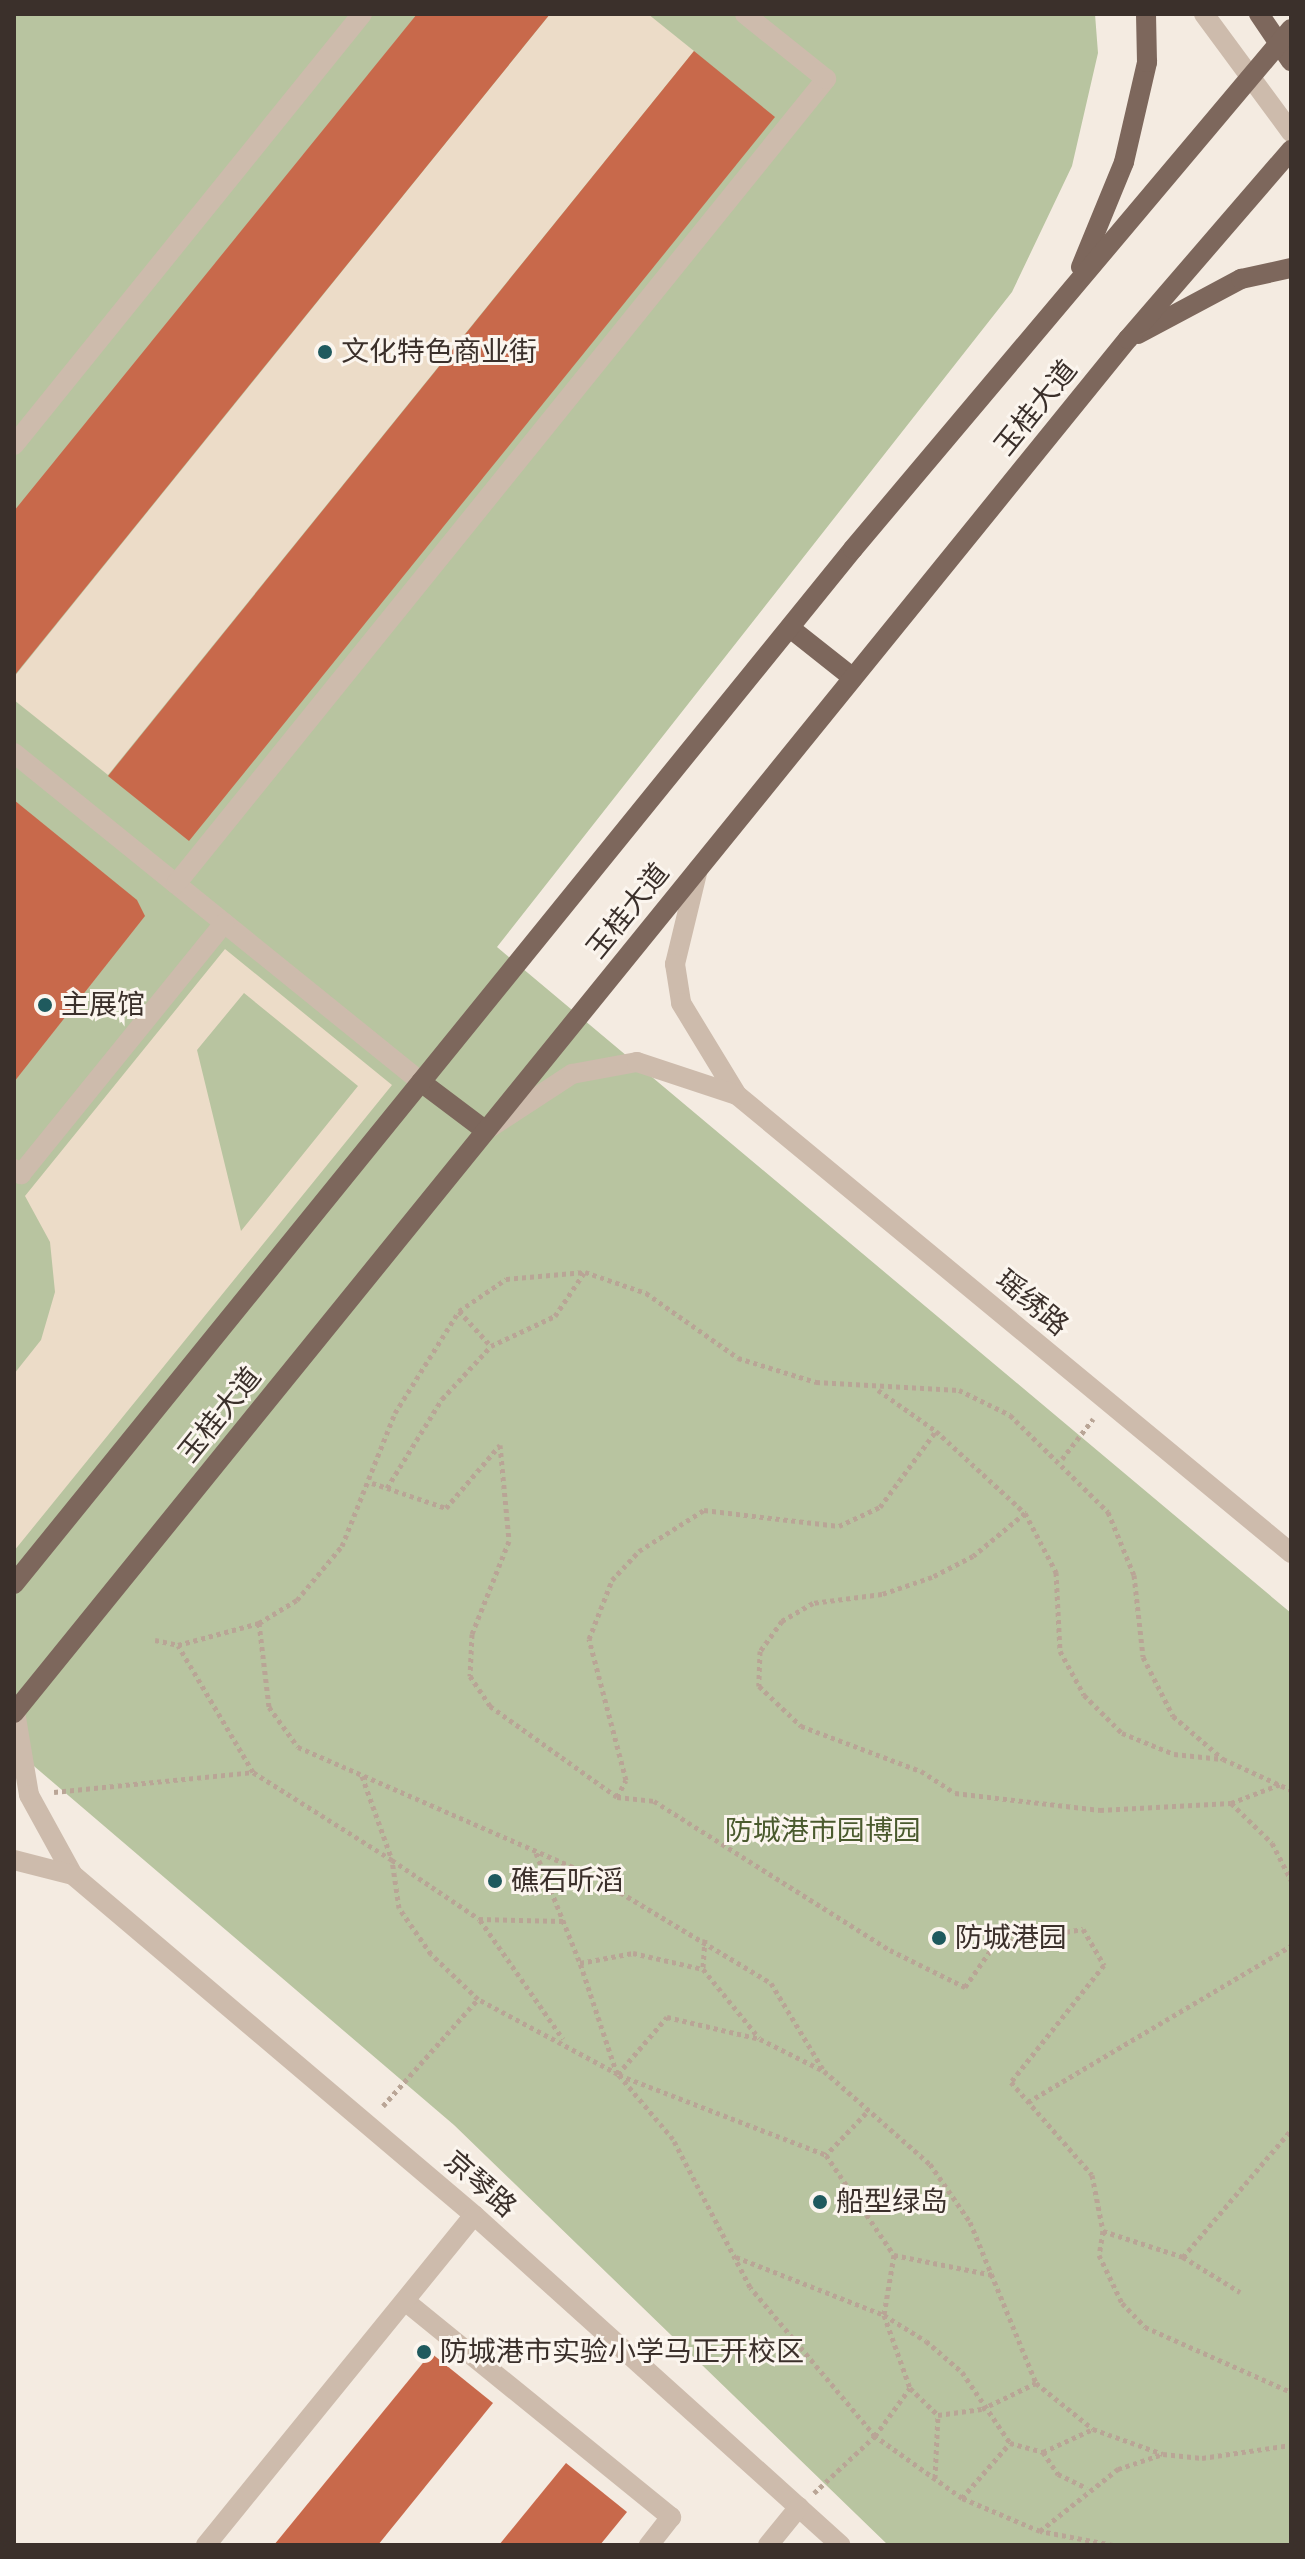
<!DOCTYPE html>
<html>
<head>
<meta charset="utf-8">
<style>
  body { margin:0 }
  #map { position:relative; width:1305px; height:2559px; overflow:hidden; background:#f4ebe1; font-family:"Varela Round","Noto Sans SC",sans-serif }
  div>[style] { position:absolute }
  .green>* { inset:0; background:#b8c4a0 }
  .plaza>* { inset:0; background:#ecdcc8 }
  .building>* { inset:0; background:#c8694b }
  .path>* { height:5px; margin-top:-2.5px; transform-origin:0; background:repeating-linear-gradient(90deg,#b9a596 0 4px,transparent 0 8px) }
  .minor>* { height:20px; margin:-10px; padding:0 10px; transform-origin:10px; border-radius:10px; background:#cdbbac }
  .major>* { height:20px; margin:-10px; padding:0 10px; transform-origin:10px; border-radius:10px; background:#7d675c }
  .dots>* { width:22px; height:22px; translate:-50% -50%; box-sizing:border-box; border:4px solid #fbf5ee; border-radius:50% }
  span { translate:-50% -50%; white-space:nowrap; text-align:center; line-height:1.15; -webkit-text-stroke:6px #fbf5ee; paint-order:stroke }
  .poi-label { font-size:28px; color:#3b302b }
  .left { translate:0 -50%; text-align:left }
  .street-label { font-size:28px; color:#3b302b }
  .park-label { font-size:28px; color:#4a5a2e }
  .frame { position:absolute; inset:0; border:16px solid #3b302b; pointer-events:none }
</style>
</head>
<body>
<div id="map">
  <div class="green">
    <i style="clip-path:polygon(14px 14px,1095px 14px,1098px 53px,1072px 166px,1012px 292px,497px 947px,1291px 1613px,1291px 2545px,888px 2545px,454px 2125px,14px 1749px)"></i>
  </div>
  <div class="plaza">
    <i style="clip-path:polygon(550px 14px,648px 14px,694px 51px,108px 775px,14px 700px,14px 677px)"></i>
    <i style="clip-path:polygon(evenodd,225px 949px,392px 1085px,14px 1551px,14px 1374px,41px 1340px,55px 1292px,50px 1242px,25px 1196px,225px 949px,244px 993px,358px 1086px,241px 1231px,197px 1050px,244px 993px)"></i>
  </div>
  <div class="building">
    <i style="clip-path:polygon(417px 14px,550px 14px,14px 676px,14px 511px)"></i>
    <i style="clip-path:polygon(694px 51px,775px 117px,189px 841px,108px 776px)"></i>
    <i style="clip-path:polygon(14px 800px,137px 900px,145px 916px,14px 1082px)"></i>
    <i style="clip-path:polygon(431px 2353px,493px 2403px,378px 2545px,274px 2545px)"></i>
    <i style="clip-path:polygon(566px 2463px,627px 2512px,600px 2545px,499px 2545px)"></i>
  </div>
  <div class="path">
    <i style="left:459px;top:1311px;width:47px;rotate:47.6deg"></i>
    <i style="left:878px;top:1390px;width:71px;rotate:35.3deg"></i>
    <i style="left:936px;top:1431px;width:121px;rotate:42.7deg"></i>
    <i style="left:1025px;top:1513px;width:67px;rotate:62.3deg"></i>
    <i style="left:1056px;top:1572px;width:79px;rotate:87.1deg"></i>
    <i style="left:1060px;top:1651px;width:50px;rotate:61.4deg"></i>
    <i style="left:1084px;top:1695px;width:54px;rotate:45deg"></i>
    <i style="left:1122px;top:1733px;width:56px;rotate:22deg"></i>
    <i style="left:1174px;top:1754px;width:48px;rotate:5.9deg"></i>
    <i style="left:1062px;top:1459px;width:51px;rotate:-52.2deg"></i>
    <i style="left:372px;top:1483px;width:16px;rotate:18deg"></i>
    <i style="left:387px;top:1488px;width:105px;rotate:-58.3deg"></i>
    <i style="left:442px;top:1399px;width:72px;rotate:-47.2deg"></i>
    <i style="left:491px;top:1346px;width:71px;rotate:-25.1deg"></i>
    <i style="left:555px;top:1316px;width:52px;rotate:-56deg"></i>
    <i style="left:387px;top:1488px;width:62px;rotate:18.7deg"></i>
    <i style="left:446px;top:1508px;width:83px;rotate:-49.4deg"></i>
    <i style="left:500px;top:1445px;width:96px;rotate:84.6deg"></i>
    <i style="left:509px;top:1541px;width:100px;rotate:111.7deg"></i>
    <i style="left:472px;top:1634px;width:42px;rotate:92.7deg"></i>
    <i style="left:470px;top:1676px;width:36px;rotate:56deg"></i>
    <i style="left:490px;top:1706px;width:156px;rotate:35.6deg"></i>
    <i style="left:617px;top:1797px;width:19px;rotate:-62deg"></i>
    <i style="left:626px;top:1780px;width:146px;rotate:-104.7deg"></i>
    <i style="left:589px;top:1639px;width:63px;rotate:-68.7deg"></i>
    <i style="left:612px;top:1580px;width:40px;rotate:-47deg"></i>
    <i style="left:639px;top:1551px;width:77px;rotate:-32.2deg"></i>
    <i style="left:704px;top:1510px;width:136px;rotate:6.8deg"></i>
    <i style="left:839px;top:1526px;width:45px;rotate:-24.9deg"></i>
    <i style="left:880px;top:1507px;width:94px;rotate:-53.6deg"></i>
    <i style="left:1025px;top:1513px;width:67px;rotate:140.4deg"></i>
    <i style="left:973px;top:1556px;width:46px;rotate:152.9deg"></i>
    <i style="left:932px;top:1577px;width:53px;rotate:161.2deg"></i>
    <i style="left:882px;top:1594px;width:70px;rotate:172.6deg"></i>
    <i style="left:813px;top:1603px;width:36px;rotate:150deg"></i>
    <i style="left:782px;top:1621px;width:37px;rotate:126deg"></i>
    <i style="left:760px;top:1651px;width:35px;rotate:92deg"></i>
    <i style="left:759px;top:1686px;width:58px;rotate:43.6deg"></i>
    <i style="left:801px;top:1726px;width:128px;rotate:20.6deg"></i>
    <i style="left:921px;top:1771px;width:40px;rotate:32.9deg"></i>
    <i style="left:955px;top:1793px;width:146px;rotate:6.7deg"></i>
    <i style="left:1100px;top:1810px;width:131px;rotate:-3.1deg"></i>
    <i style="left:1231px;top:1803px;width:53px;rotate:-20.8deg"></i>
    <i style="left:259px;top:1623px;width:85px;rotate:83.2deg"></i>
    <i style="left:269px;top:1707px;width:49px;rotate:54.1deg"></i>
    <i style="left:298px;top:1747px;width:322px;rotate:23.6deg"></i>
    <i style="left:593px;top:1876px;width:208px;rotate:31deg"></i>
    <i style="left:771px;top:1983px;width:103px;rotate:58.9deg"></i>
    <i style="left:824px;top:2071px;width:141px;rotate:41.3deg"></i>
    <i style="left:930px;top:2164px;width:70px;rotate:55.4deg"></i>
    <i style="left:970px;top:2222px;width:174px;rotate:67.7deg"></i>
    <i style="left:1036px;top:2383px;width:73px;rotate:38.9deg"></i>
    <i style="left:1093px;top:2429px;width:74px;rotate:19.7deg"></i>
    <i style="left:155px;top:1640px;width:24px;rotate:12deg"></i>
    <i style="left:362px;top:1776px;width:89px;rotate:70.3deg"></i>
    <i style="left:392px;top:1860px;width:105px;rotate:34.1deg"></i>
    <i style="left:479px;top:1919px;width:84px;rotate:1.4deg"></i>
    <i style="left:54px;top:1792px;width:200px;rotate:-5.7deg"></i>
    <i style="left:617px;top:1797px;width:37px;rotate:6deg"></i>
    <i style="left:654px;top:1801px;width:279px;rotate:32.3deg"></i>
    <i style="left:890px;top:1950px;width:84px;rotate:26.3deg"></i>
    <i style="left:965px;top:1987px;width:52px;rotate:-55.1deg"></i>
    <i style="left:995px;top:1944px;width:89px;rotate:-9.7deg"></i>
    <i style="left:1083px;top:1929px;width:42px;rotate:59.7deg"></i>
    <i style="left:1104px;top:1965px;width:149px;rotate:128.5deg"></i>
    <i style="left:1011px;top:2082px;width:123px;rotate:48.9deg"></i>
    <i style="left:1092px;top:2175px;width:57px;rotate:78.9deg"></i>
    <i style="left:1103px;top:2231px;width:84px;rotate:18deg"></i>
    <i style="left:1183px;top:2257px;width:67px;rotate:31.6deg"></i>
    <i style="left:1231px;top:1803px;width:57px;rotate:44.3deg"></i>
    <i style="left:1272px;top:1843px;width:42px;rotate:62.8deg"></i>
    <i style="left:536px;top:1853px;width:118px;rotate:68.2deg"></i>
    <i style="left:480px;top:1920px;width:145px;rotate:55.1deg"></i>
    <i style="left:705px;top:1939px;width:30px;rotate:94deg"></i>
    <i style="left:703px;top:1969px;width:89px;rotate:50.9deg"></i>
    <i style="left:617px;top:2074px;width:117px;rotate:-108.4deg"></i>
    <i style="left:580px;top:1963px;width:54px;rotate:-10.7deg"></i>
    <i style="left:633px;top:1953px;width:72px;rotate:12.9deg"></i>
    <i style="left:618px;top:2074px;width:75px;rotate:-49.3deg"></i>
    <i style="left:667px;top:2017px;width:96px;rotate:13.3deg"></i>
    <i style="left:760px;top:2039px;width:72px;rotate:26.6deg"></i>
    <i style="left:619px;top:2075px;width:222px;rotate:21.1deg"></i>
    <i style="left:1028px;top:2102px;width:306px;rotate:-30.7deg"></i>
    <i style="left:383px;top:2106px;width:143px;rotate:-48.4deg"></i>
    <i style="left:866px;top:2113px;width:58px;rotate:133.6deg"></i>
    <i style="left:826px;top:2155px;width:121px;rotate:55.8deg"></i>
    <i style="left:894px;top:2255px;width:61px;rotate:99.5deg"></i>
    <i style="left:884px;top:2315px;width:77px;rotate:70.4deg"></i>
    <i style="left:910px;top:2388px;width:39px;rotate:44deg"></i>
    <i style="left:1103px;top:2231px;width:24px;rotate:99deg"></i>
    <i style="left:1099px;top:2255px;width:53px;rotate:64.4deg"></i>
    <i style="left:1122px;top:2303px;width:33px;rotate:46deg"></i>
    <i style="left:1145px;top:2327px;width:160px;rotate:24deg"></i>
    <i style="left:894px;top:2255px;width:101px;rotate:11.4deg"></i>
    <i style="left:736px;top:2257px;width:159px;rotate:21.4deg"></i>
    <i style="left:884px;top:2315px;width:49px;rotate:31.8deg"></i>
    <i style="left:926px;top:2341px;width:48px;rotate:40.7deg"></i>
    <i style="left:962px;top:2372px;width:86px;rotate:55.9deg"></i>
    <i style="left:1010px;top:2443px;width:34px;rotate:15deg"></i>
    <i style="left:1043px;top:2452px;width:27px;rotate:56deg"></i>
    <i style="left:1058px;top:2474px;width:32px;rotate:26deg"></i>
    <i style="left:1183px;top:2257px;width:167px;rotate:-49.6deg"></i>
    <i style="left:1043px;top:2452px;width:55px;rotate:-24.7deg"></i>
    <i style="left:935px;top:2478px;width:63px;rotate:-87.3deg"></i>
    <i style="left:938px;top:2415px;width:44px;rotate:-7.8deg"></i>
    <i style="left:982px;top:2409px;width:60px;rotate:-25.7deg"></i>
    <i style="left:814px;top:2493px;width:83px;rotate:-43.1deg"></i>
    <i style="left:875px;top:2436px;width:59px;rotate:-53.9deg"></i>
    <i style="left:962px;top:2498px;width:73px;rotate:-48.9deg"></i>
    <i style="left:1040px;top:2531px;width:100px;rotate:-38.5deg"></i>
    <i style="left:1118px;top:2469px;width:47px;rotate:-18.4deg"></i>
    <i style="left:1163px;top:2454px;width:39px;rotate:6deg"></i>
    <i style="left:1202px;top:2458px;width:90px;rotate:-8.3deg"></i>
    <i style="left:1113px;top:2545px;width:74px;rotate:-169.1deg"></i>
    <i style="left:1040px;top:2531px;width:85px;rotate:-157.1deg"></i>
    <i style="left:962px;top:2498px;width:107px;rotate:-144.5deg"></i>
    <i style="left:875px;top:2436px;width:194px;rotate:-130deg"></i>
    <i style="left:750px;top:2287px;width:167px;rotate:-117.5deg"></i>
    <i style="left:673px;top:2139px;width:85px;rotate:-130.2deg"></i>
    <i style="left:618px;top:2074px;width:159px;rotate:-151.8deg"></i>
    <i style="left:478px;top:1999px;width:65px;rotate:-136.2deg"></i>
    <i style="left:431px;top:1954px;width:56px;rotate:-124.8deg"></i>
    <i style="left:399px;top:1908px;width:49px;rotate:-98.3deg"></i>
    <i style="left:392px;top:1860px;width:165px;rotate:-147.7deg"></i>
    <i style="left:253px;top:1772px;width:147px;rotate:-120.6deg"></i>
    <i style="left:178px;top:1645px;width:84px;rotate:-15.2deg"></i>
    <i style="left:259px;top:1623px;width:44px;rotate:-31.2deg"></i>
    <i style="left:297px;top:1600px;width:70px;rotate:-50.2deg"></i>
    <i style="left:342px;top:1546px;width:143px;rotate:-68.3deg"></i>
    <i style="left:395px;top:1413px;width:120px;rotate:-57.9deg"></i>
    <i style="left:459px;top:1311px;width:57px;rotate:-34.2deg"></i>
    <i style="left:506px;top:1279px;width:79px;rotate:-5.1deg"></i>
    <i style="left:585px;top:1272px;width:65px;rotate:19deg"></i>
    <i style="left:646px;top:1293px;width:113px;rotate:35.2deg"></i>
    <i style="left:738px;top:1358px;width:82px;rotate:17.1deg"></i>
    <i style="left:816px;top:1382px;width:143px;rotate:3.2deg"></i>
    <i style="left:959px;top:1390px;width:57px;rotate:26.1deg"></i>
    <i style="left:1010px;top:1415px;width:138px;rotate:44.7deg"></i>
    <i style="left:1108px;top:1512px;width:68px;rotate:67.6deg"></i>
    <i style="left:1134px;top:1575px;width:82px;rotate:83.7deg"></i>
    <i style="left:1143px;top:1657px;width:66px;rotate:63deg"></i>
    <i style="left:1173px;top:1716px;width:66px;rotate:40.7deg"></i>
    <i style="left:1223px;top:1759px;width:75px;rotate:24.5deg"></i>
  </div>
  <div class="minor">
    <i style="left:1204px;top:14px;width:147px;rotate:53.6deg"></i>
    <i style="left:14px;top:445px;width:554px;rotate:-51.08deg"></i>
    <i style="left:14px;top:753px;width:523px;rotate:38.95deg"></i>
    <i style="left:698px;top:869px;width:98px;rotate:103.6deg"></i>
    <i style="left:675px;top:964px;width:39px;rotate:81deg"></i>
    <i style="left:681px;top:1003px;width:108px;rotate:58.7deg"></i>
    <i style="left:737px;top:1095px;width:719px;rotate:39.58deg"></i>
    <i style="left:176px;top:884px;width:1035px;rotate:-51.08deg"></i>
    <i style="left:826px;top:79px;width:104px;rotate:-141.3deg"></i>
    <i style="left:491px;top:1127px;width:97px;rotate:-33.2deg"></i>
    <i style="left:572px;top:1074px;width:66px;rotate:-10.5deg"></i>
    <i style="left:637px;top:1062px;width:105px;rotate:18.3deg"></i>
    <i style="left:14px;top:1169px;width:9px;rotate:36deg"></i>
    <i style="left:21px;top:1174px;width:323px;rotate:-51deg"></i>
    <i style="left:15px;top:1712px;width:84px;rotate:80.4deg"></i>
    <i style="left:29px;top:1795px;width:91px;rotate:61.2deg"></i>
    <i style="left:73px;top:1875px;width:526px;rotate:40.29deg"></i>
    <i style="left:474px;top:2215px;width:493px;rotate:42deg"></i>
    <i style="left:14px;top:1860px;width:61px;rotate:14.3deg"></i>
    <i style="left:405px;top:2301px;width:343px;rotate:39.1deg"></i>
    <i style="left:671px;top:2517px;width:36px;rotate:128deg"></i>
    <i style="left:206px;top:2545px;width:425px;rotate:-50.9deg"></i>
    <i style="left:768px;top:2545px;width:49px;rotate:-50.8deg"></i>
  </div>
  <div class="major">
    <i style="left:1259px;top:14px;width:57px;rotate:55.8deg"></i>
    <i style="left:1081px;top:267px;width:113px;rotate:-67.7deg"></i>
    <i style="left:1124px;top:162px;width:103px;rotate:-77deg"></i>
    <i style="left:1147px;top:62px;width:48px;rotate:-91.2deg"></i>
    <i style="left:1138px;top:334px;width:117px;rotate:-28.1deg"></i>
    <i style="left:1241px;top:279px;width:51px;rotate:-12.4deg"></i>
    <i style="left:790px;top:628px;width:80px;rotate:38.4deg"></i>
    <i style="left:421px;top:1082px;width:81px;rotate:37deg"></i>
    <i style="left:14px;top:1584px;width:1332px;rotate:-50.97deg"></i>
    <i style="left:853px;top:549px;width:680px;rotate:-49.89deg"></i>
    <i style="left:14px;top:1713px;width:1769px;rotate:-50.97deg"></i>
    <i style="left:1128px;top:339px;width:250px;rotate:-49.2deg"></i>
  </div>
  <div class="dots">
    <i style="left:325px;top:352px;background:#1f5a5e"></i>
    <i style="left:45px;top:1005px;background:#1f5a5e"></i>
    <i style="left:495px;top:1881px;background:#1f5a5e"></i>
    <i style="left:939px;top:1938px;background:#1f5a5e"></i>
    <i style="left:820px;top:2202px;background:#1f5a5e"></i>
    <i style="left:424px;top:2352px;background:#1f5a5e"></i>
  </div>
  <div class="poi-label">
    <span class="left" style="left:341px;top:352px">文化特色商业街</span>
    <span class="left" style="left:61px;top:1005px">主展馆</span>
    <span class="left" style="left:511px;top:1881px">礁石听滔</span>
    <span class="left" style="left:955px;top:1938px">防城港园</span>
    <span class="left" style="left:836px;top:2202px">船型绿岛</span>
    <span class="left" style="left:440px;top:2352px">防城港市实验小学马正开校区</span>
  </div>
  <div class="street-label">
    <span style="left:1036px;top:408px;rotate:-51deg">玉桂大道</span>
    <span style="left:628px;top:911px;rotate:-51deg">玉桂大道</span>
    <span style="left:1032px;top:1303px;rotate:40deg">瑶绣路</span>
    <span style="left:220px;top:1415px;rotate:-51deg">玉桂大道</span>
    <span style="left:480px;top:2184px;rotate:41deg">京琴路</span>
  </div>
  <div class="park-label">
    <span style="left:823px;top:1831px">防城港市园博园</span>
  </div>
  <div class="frame"></div>
</div>
</body>
</html>
